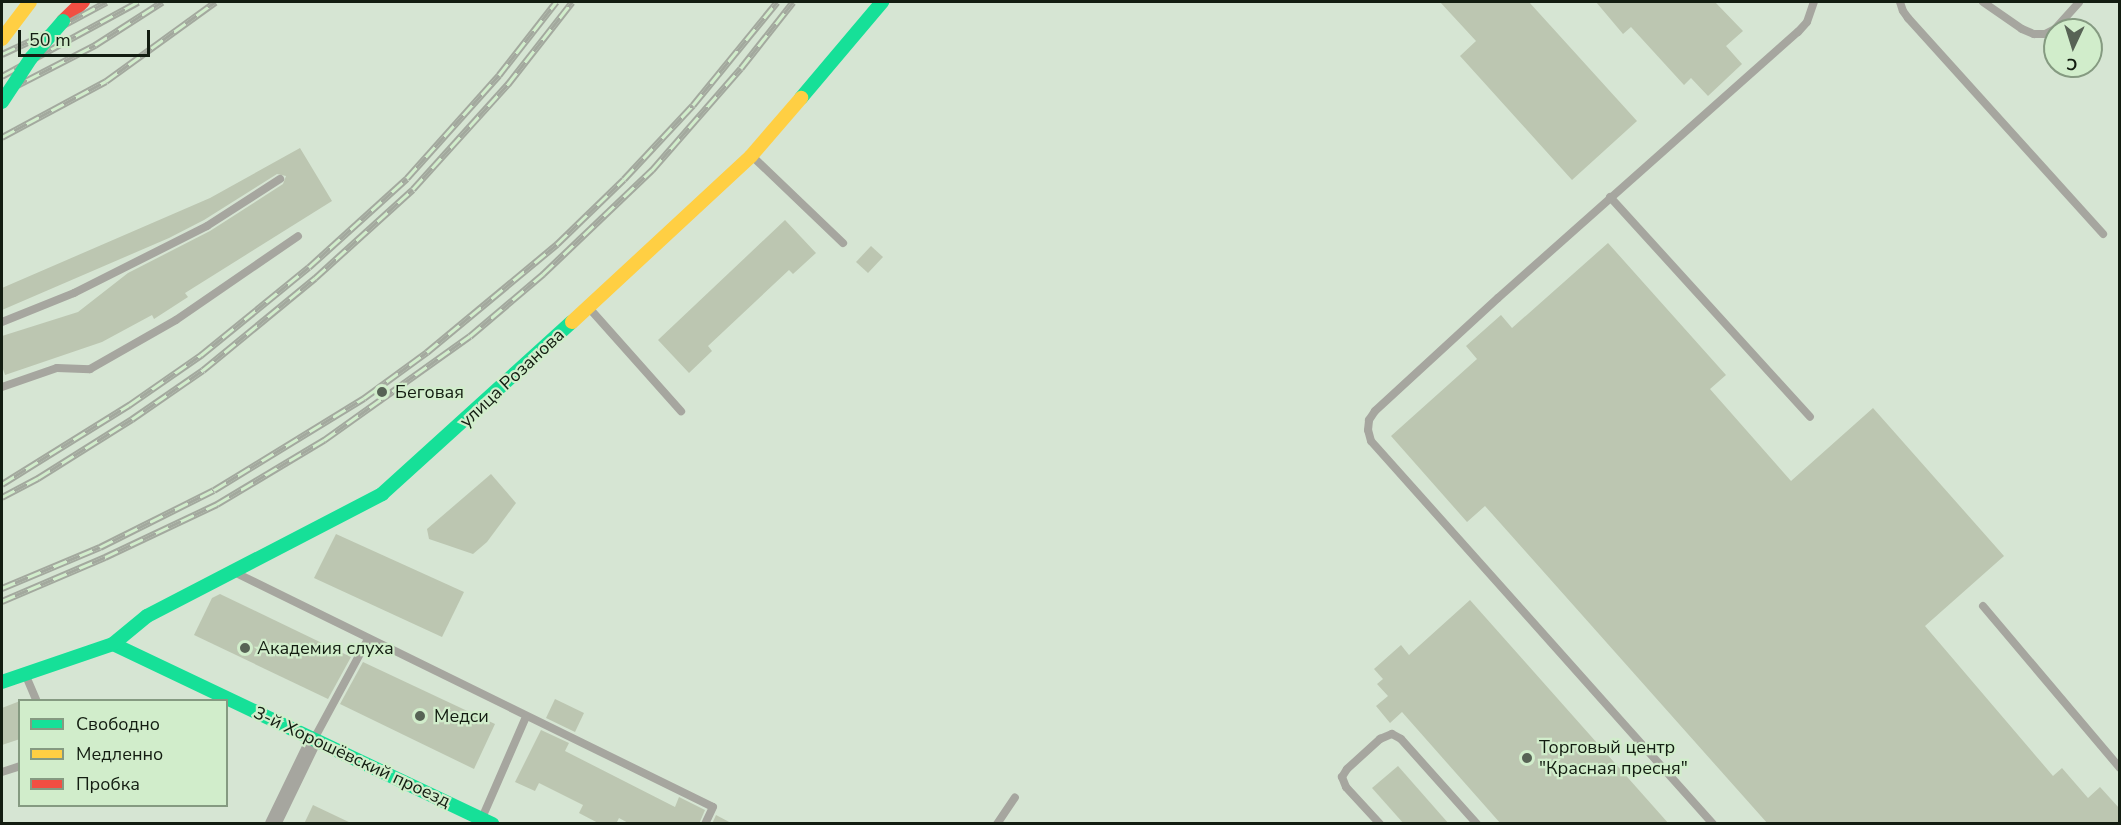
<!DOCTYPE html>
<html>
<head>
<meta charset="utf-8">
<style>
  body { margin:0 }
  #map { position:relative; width:2121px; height:825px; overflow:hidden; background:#d6e5d3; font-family:"Nunito Sans",sans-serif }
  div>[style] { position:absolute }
  .building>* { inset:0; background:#bcc6b1 }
  .lane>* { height:8px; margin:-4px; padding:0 4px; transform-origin:4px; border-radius:4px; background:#a6a69f }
  .street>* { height:16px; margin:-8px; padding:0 8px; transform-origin:8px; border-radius:8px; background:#a6a69f }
  .fast>* { height:14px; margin:-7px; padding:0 7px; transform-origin:7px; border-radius:7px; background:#16e098 }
  .slow>* { height:14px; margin:-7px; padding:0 7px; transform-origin:7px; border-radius:7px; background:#ffcf43 }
  .jam>* { height:14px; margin:-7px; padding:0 7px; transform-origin:7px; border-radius:7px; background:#f24e42 }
  .rail>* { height:7px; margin-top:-3.5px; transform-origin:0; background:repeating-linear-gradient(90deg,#d1edcb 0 14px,#a3a99e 0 28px); box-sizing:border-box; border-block:2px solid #a3a99e }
  .fast-bridge>* { height:14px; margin:-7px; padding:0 7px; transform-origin:7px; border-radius:7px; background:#16e098 }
  .dots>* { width:16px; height:16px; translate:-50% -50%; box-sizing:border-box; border:3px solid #d1edcb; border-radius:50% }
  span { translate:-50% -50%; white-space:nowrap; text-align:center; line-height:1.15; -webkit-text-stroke:4.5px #d1edcb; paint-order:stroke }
  .street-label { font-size:18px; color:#131d11 }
  .poi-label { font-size:18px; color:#131d11 }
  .left { translate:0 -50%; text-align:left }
  .frame { position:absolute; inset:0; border:3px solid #131d11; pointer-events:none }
  .legend { position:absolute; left:18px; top:699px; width:210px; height:108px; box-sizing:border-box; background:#d1edcb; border:2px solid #859a81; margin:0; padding:8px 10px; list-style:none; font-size:18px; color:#131d11 }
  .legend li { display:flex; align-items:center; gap:12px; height:30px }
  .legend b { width:30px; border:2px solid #859a81 }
  .north { position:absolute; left:2043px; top:18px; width:60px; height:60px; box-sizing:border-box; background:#d1edcb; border:2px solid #859a81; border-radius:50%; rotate:184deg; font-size:16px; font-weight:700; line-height:24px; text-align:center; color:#131d11 }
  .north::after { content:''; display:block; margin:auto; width:21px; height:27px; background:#576355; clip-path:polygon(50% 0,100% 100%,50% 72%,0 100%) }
  .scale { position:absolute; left:18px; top:30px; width:132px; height:27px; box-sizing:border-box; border:3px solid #131d11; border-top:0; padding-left:8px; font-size:18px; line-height:21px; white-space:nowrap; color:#131d11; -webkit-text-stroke:4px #d1edcb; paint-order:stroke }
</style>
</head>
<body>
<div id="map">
  <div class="building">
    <i style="clip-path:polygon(1440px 2px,1529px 2px,1637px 121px,1572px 180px,1460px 56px,1476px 41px)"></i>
    <i style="clip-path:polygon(1596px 2px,1715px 2px,1743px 31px,1726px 46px,1742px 64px,1708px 96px,1691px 78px,1684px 85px,1631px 27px,1623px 34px)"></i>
    <i style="clip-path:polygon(300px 148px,332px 201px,185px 293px,188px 297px,154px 319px,152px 315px,102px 342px,5px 375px,2px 366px,2px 336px,78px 312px,128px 273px,210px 231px,283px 184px,286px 176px,277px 174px,204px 220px,169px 238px,2px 310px,2px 288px,210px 198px)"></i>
    <i style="clip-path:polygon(785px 220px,816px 253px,793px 274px,789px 270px,708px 346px,712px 351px,689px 373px,658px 340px)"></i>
    <i style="clip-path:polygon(1608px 243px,1726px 375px,1710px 389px,1791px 481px,1873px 408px,2004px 556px,1925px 626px,2053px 776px,2062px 768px,2088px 798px,2100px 787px,2120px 809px,2120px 824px,1768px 824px,1485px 506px,1467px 522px,1391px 436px,1477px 359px,1466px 346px,1501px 315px,1512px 328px)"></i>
    <i style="clip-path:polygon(871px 246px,883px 257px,868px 273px,856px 262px)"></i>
    <i style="clip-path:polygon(491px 474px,516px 503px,487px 542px,473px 554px,429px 539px,427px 529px)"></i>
    <i style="clip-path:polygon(336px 534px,464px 592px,442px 637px,314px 578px)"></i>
    <i style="clip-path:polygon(220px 594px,351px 657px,328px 699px,194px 635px,212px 598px)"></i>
    <i style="clip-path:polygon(1470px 600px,1669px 824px,1501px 824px,1402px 712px,1390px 723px,1376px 706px,1388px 696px,1377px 684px,1383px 679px,1374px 669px,1401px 645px,1409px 655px)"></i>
    <i style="clip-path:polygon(363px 662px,495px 724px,474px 769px,340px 704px)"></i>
    <i style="clip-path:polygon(555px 699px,584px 713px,575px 732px,546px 718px)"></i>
    <i style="clip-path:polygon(20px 701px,20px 739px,2px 745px,2px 708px)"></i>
    <i style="clip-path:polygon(541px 730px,569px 743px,565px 751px,675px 807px,679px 797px,705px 810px,699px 824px,630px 824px,619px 818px,616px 824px,600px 824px,579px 813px,583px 805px,539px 783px,535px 791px,515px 782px)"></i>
    <i style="clip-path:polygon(1398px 766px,1449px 824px,1404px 824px,1372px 788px)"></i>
    <i style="clip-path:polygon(313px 805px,353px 824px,304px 824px)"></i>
    <i style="clip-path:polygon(716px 815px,733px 824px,712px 824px)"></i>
  </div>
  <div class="lane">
    <i style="left:1900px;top:2px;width:9px;rotate:72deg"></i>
    <i style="left:1903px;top:11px;width:9px;rotate:54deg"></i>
    <i style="left:1908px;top:18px;width:291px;rotate:47.9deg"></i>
    <i style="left:1983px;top:2px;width:47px;rotate:34.7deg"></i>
    <i style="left:2022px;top:29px;width:13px;rotate:23deg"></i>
    <i style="left:2034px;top:34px;width:11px"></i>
    <i style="left:2045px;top:34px;width:11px;rotate:-27deg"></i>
    <i style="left:2055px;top:29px;width:36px;rotate:-48deg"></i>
    <i style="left:752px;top:156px;width:126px;rotate:43.7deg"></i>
    <i style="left:1610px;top:197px;width:297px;rotate:47.7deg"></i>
    <i style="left:590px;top:309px;width:137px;rotate:48.3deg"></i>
    <i style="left:2px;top:322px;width:78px;rotate:-21.9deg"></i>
    <i style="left:74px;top:293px;width:149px;rotate:-26.7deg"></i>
    <i style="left:207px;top:226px;width:87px;rotate:-32.8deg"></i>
    <i style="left:2px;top:387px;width:58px;rotate:-19.1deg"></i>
    <i style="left:57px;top:368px;width:33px;rotate:2deg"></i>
    <i style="left:90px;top:369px;width:99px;rotate:-29.7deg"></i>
    <i style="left:176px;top:320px;width:148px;rotate:-34.5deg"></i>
    <i style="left:236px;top:573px;width:531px;rotate:26.13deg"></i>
    <i style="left:713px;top:807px;width:19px;rotate:115deg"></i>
    <i style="left:1983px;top:606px;width:212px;rotate:49.8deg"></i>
    <i style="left:26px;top:676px;width:26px;rotate:67deg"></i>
    <i style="left:314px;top:739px;width:114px;rotate:-61.6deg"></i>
    <i style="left:2px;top:772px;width:19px;rotate:-18deg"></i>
    <i style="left:482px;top:818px;width:110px;rotate:-66.5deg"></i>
    <i style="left:997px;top:824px;width:32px;rotate:-56deg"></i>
    <i style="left:1380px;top:824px;width:50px;rotate:-132.6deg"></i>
    <i style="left:1346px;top:787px;width:11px;rotate:-112deg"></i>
    <i style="left:1342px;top:777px;width:9px;rotate:-58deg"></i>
    <i style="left:1347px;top:769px;width:45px;rotate:-42.3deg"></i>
    <i style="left:1380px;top:739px;width:13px;rotate:-23deg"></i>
    <i style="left:1392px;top:734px;width:10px;rotate:29deg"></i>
    <i style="left:1401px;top:739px;width:114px;rotate:48.2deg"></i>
    <i style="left:1713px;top:824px;width:513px;rotate:-131.76deg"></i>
    <i style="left:1371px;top:441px;width:11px;rotate:-105deg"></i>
    <i style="left:1368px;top:430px;width:10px;rotate:-84deg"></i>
    <i style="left:1369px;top:420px;width:11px;rotate:-56deg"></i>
    <i style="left:1375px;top:411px;width:167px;rotate:-42.6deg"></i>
    <i style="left:1498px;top:298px;width:401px;rotate:-41.6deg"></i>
    <i style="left:1798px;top:32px;width:13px;rotate:-48deg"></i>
    <i style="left:1807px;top:22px;width:21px;rotate:-71deg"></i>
  </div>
  <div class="street">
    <i style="left:273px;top:824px;width:94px;rotate:-64.2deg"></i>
  </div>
  <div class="fast">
    <i style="left:801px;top:98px;width:126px;rotate:-49.8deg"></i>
    <i style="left:113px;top:644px;width:420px;rotate:25.4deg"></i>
    <i style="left:2px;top:682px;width:117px;rotate:-18.9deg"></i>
    <i style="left:113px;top:644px;width:44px;rotate:-39.5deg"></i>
    <i style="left:147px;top:616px;width:265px;rotate:-27.4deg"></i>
    <i style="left:382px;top:494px;width:256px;rotate:-42.2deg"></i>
  </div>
  <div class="slow">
    <i style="left:2px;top:39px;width:46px;rotate:-52.9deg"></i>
    <i style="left:572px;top:322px;width:244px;rotate:-42.8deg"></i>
    <i style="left:751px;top:156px;width:77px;rotate:-49.2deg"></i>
  </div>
  <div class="jam">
    <i style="left:63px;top:21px;width:28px;rotate:-44deg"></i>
  </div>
  <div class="rail">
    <i style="left:2px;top:54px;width:62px;rotate:-24.9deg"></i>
    <i style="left:58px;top:28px;width:55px;rotate:-28.4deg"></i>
    <i style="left:2px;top:76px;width:155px;rotate:-28.6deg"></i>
    <i style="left:2px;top:93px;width:105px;rotate:-27.3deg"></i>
    <i style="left:95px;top:45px;width:80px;rotate:-32.7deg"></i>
    <i style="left:2px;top:137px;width:118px;rotate:-28.3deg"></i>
    <i style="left:106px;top:81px;width:135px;rotate:-35.9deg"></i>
    <i style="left:2px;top:484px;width:150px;rotate:-31.9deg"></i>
    <i style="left:129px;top:405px;width:88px;rotate:-34.8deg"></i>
    <i style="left:201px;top:355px;width:139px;rotate:-39.2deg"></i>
    <i style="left:309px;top:267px;width:132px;rotate:-42.2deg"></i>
    <i style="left:407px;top:178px;width:138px;rotate:-48.2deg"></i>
    <i style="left:499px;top:75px;width:93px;rotate:-52deg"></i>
    <i style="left:2px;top:497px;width:41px;rotate:-27.8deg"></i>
    <i style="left:38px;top:478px;width:111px;rotate:-32.1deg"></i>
    <i style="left:132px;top:419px;width:86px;rotate:-34.6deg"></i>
    <i style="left:203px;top:370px;width:145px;rotate:-39.4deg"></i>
    <i style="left:315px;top:278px;width:132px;rotate:-42.2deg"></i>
    <i style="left:413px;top:189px;width:142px;rotate:-47.9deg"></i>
    <i style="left:508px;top:84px;width:104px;rotate:-52deg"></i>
    <i style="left:2px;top:588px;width:106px;rotate:-22.7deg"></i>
    <i style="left:100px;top:547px;width:127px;rotate:-26.6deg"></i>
    <i style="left:214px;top:490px;width:176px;rotate:-31.5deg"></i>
    <i style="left:364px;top:398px;width:78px;rotate:-36.1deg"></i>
    <i style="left:427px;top:352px;width:169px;rotate:-39.7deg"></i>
    <i style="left:557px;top:244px;width:93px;rotate:-44.1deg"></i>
    <i style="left:624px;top:179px;width:101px;rotate:-47deg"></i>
    <i style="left:693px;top:105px;width:133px;rotate:-50.8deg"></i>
    <i style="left:2px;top:601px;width:112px;rotate:-23.1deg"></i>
    <i style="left:105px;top:557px;width:124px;rotate:-25.3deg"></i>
    <i style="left:217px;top:504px;width:125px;rotate:-30.9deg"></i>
    <i style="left:324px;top:440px;width:179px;rotate:-35.5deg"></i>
    <i style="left:470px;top:336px;width:96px;rotate:-40.3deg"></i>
    <i style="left:543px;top:274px;width:151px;rotate:-43.7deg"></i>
    <i style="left:652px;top:170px;width:135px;rotate:-48.9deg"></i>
    <i style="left:741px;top:68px;width:84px;rotate:-51.8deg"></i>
  </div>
  <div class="fast-bridge">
    <i style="left:2px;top:102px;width:53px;rotate:-56.6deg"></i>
    <i style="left:31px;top:58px;width:49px;rotate:-49.1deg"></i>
  </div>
  <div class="dots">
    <i style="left:382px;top:392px;background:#576355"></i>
    <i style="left:245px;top:648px;background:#576355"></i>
    <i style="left:420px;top:716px;background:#576355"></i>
    <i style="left:1527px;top:758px;background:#576355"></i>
  </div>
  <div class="street-label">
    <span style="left:512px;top:378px;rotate:-43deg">улица Розанова</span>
    <span style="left:352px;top:757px;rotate:25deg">3-й Хорошёвский проезд</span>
  </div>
  <div class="poi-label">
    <span class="left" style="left:395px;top:392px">Беговая</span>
    <span class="left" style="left:257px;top:648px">Академия слуха</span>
    <span class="left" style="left:434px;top:716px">Медси</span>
    <span class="left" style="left:1539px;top:758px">Торговый центр<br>"Красная пресня"</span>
  </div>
  <div class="frame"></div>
  <ul class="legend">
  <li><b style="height:8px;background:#16e098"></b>Свободно</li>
  <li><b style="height:8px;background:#ffcf43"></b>Медленно</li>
  <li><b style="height:8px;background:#f24e42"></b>Пробка</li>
  </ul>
  <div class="north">С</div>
  <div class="scale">50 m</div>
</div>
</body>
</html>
